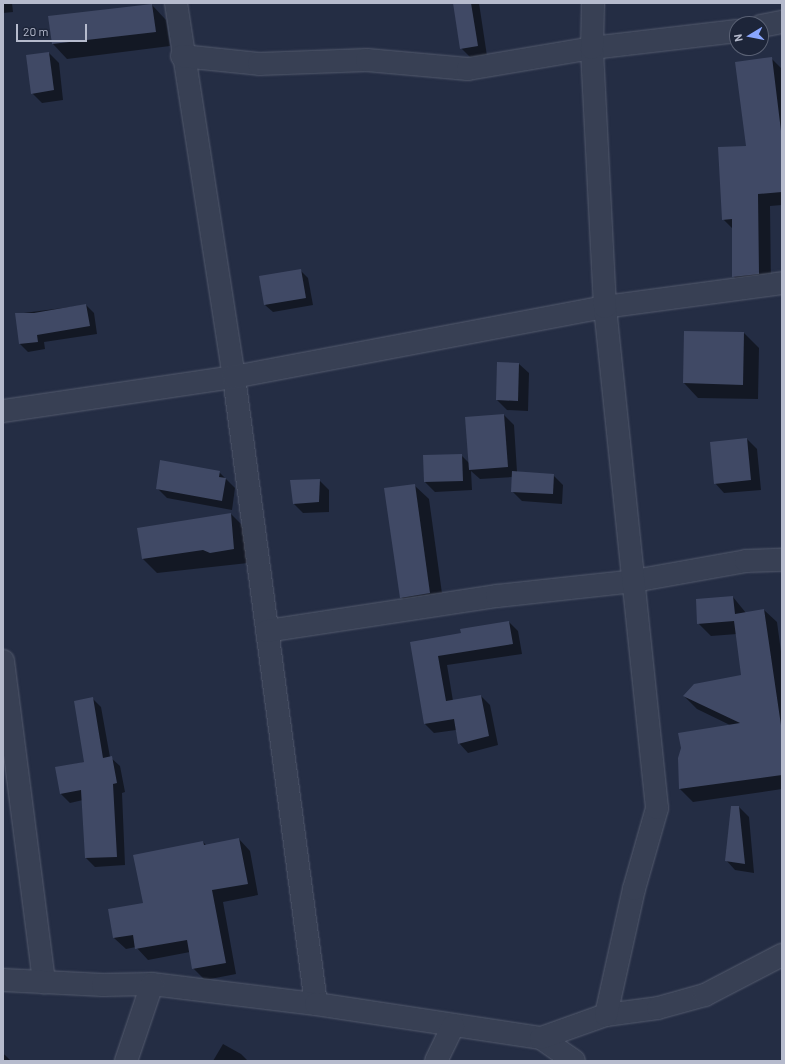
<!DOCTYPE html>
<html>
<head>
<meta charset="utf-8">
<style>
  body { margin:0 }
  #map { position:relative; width:785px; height:1064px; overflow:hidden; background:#242d44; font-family:Barlow,sans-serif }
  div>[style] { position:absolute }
  .shadow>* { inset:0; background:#0007 }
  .building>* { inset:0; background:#404965 }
  .roads { filter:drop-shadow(0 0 1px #545b6e) drop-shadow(0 0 1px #545b6e) }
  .street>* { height:22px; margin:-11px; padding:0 11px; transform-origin:11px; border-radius:11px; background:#384054 }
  span { translate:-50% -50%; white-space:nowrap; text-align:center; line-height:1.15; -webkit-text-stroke:3px #1d2539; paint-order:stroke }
  .frame { position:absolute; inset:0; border:4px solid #b6bbcd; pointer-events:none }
  .north { position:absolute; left:729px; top:16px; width:40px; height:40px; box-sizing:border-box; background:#1d2539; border:1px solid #5a6174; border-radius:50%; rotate:260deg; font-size:11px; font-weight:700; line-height:16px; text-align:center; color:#b6bbcd }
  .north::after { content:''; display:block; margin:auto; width:14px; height:18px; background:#89a6ff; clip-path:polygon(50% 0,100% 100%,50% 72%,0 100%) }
  .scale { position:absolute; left:16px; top:24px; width:71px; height:18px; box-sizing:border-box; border:2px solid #b6bbcd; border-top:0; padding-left:5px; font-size:12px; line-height:14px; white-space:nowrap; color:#b6bbcd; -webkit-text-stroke:3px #1d2539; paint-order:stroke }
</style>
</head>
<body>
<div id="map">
  <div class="shadow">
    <i style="clip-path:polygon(3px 3px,12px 3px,13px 12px,3px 13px)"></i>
    <i style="clip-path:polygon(454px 3px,479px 3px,487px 56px,471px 58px,461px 48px)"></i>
    <i style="clip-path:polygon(152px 5px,166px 20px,170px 46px,67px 59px,53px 44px,49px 17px)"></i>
    <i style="clip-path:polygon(49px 53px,59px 63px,63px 100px,42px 103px,32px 93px)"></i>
    <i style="clip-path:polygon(771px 58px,782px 69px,782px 205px,770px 206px,771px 286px,746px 289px,733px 276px,733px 229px,723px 219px,747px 147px)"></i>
    <i style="clip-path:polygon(300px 270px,308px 278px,313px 305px,273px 312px,265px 305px)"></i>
    <i style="clip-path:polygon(86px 305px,94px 313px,97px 334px,44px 342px,45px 349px,28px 352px,20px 344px,16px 314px)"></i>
    <i style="clip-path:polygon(685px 332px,744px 333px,759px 348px,758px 399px,698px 398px,684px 383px)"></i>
    <i style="clip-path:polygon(519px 364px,529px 373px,528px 411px,507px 410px,497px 400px)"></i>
    <i style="clip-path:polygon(504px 415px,514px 425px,517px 472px,553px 475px,563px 485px,562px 504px,522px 501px,512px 491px,513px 477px,480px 479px,471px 471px,472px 490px,435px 492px,425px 482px,461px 455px,469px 463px)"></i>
    <i style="clip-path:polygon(747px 439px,757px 449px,761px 490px,724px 493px,715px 483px,711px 443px)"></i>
    <i style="clip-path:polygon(219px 472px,235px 488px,232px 510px,167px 498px,157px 488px)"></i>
    <i style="clip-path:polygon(319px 480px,329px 490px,329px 512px,303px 513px,293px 503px)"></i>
    <i style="clip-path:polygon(414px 485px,429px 499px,444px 608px,416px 612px,401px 597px)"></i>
    <i style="clip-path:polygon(231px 514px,246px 529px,248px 563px,157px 573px,142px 558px)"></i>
    <i style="clip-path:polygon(733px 597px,746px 613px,764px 610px,777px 622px,782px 659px,782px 789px,693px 802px,680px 789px,732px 726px,697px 709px,684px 696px,742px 676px,737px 634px,711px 636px,698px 623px)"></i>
    <i style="clip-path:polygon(509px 622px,518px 631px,522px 654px,447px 665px,453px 701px,481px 696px,490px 705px,498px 745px,468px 753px,459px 743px,456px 730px,434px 733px,425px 724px,411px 643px,462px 634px)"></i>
    <i style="clip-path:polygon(92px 698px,101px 707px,110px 757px,120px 766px,125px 792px,122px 793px,125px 865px,95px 867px,86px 858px,83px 800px,70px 803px,61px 794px,56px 768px,85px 762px)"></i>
    <i style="clip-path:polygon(739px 807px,749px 817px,754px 873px,735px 870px,726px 860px)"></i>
    <i style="clip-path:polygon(239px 839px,250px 851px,258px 895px,223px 902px,236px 974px,205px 980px,193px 968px,190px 952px,148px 960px,136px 947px,126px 949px,114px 938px,203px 842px,207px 846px)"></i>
    <i style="clip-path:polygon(223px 1044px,241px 1054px,248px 1061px,213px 1061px)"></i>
    <i style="clip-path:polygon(3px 1054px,5px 1055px,11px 1061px,3px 1061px)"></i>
  </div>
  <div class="building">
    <i style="clip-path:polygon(453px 3px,471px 3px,478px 46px,460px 49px)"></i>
    <i style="clip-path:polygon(152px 4px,156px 32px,52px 44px,48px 16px)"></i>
    <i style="clip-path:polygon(49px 52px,54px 90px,31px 94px,26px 55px)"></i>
    <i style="clip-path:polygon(772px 57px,782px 139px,782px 192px,758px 194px,759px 274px,732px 277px,732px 219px,722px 220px,718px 147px,746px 146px,735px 62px)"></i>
    <i style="clip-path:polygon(301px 269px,306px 298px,264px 305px,259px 276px)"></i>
    <i style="clip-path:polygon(86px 304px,90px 326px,37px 335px,38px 342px,19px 344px,15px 313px,34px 313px)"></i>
    <i style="clip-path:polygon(684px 331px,744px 332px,743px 385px,683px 383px)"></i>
    <i style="clip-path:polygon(497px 362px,519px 363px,518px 401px,496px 400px)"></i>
    <i style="clip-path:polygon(504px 414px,508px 467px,469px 470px,465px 417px)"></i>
    <i style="clip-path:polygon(747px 438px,751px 480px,714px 484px,710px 442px)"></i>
    <i style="clip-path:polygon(462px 454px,463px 481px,424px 482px,423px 455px)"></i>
    <i style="clip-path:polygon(160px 460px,220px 471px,219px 477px,226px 478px,222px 501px,156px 489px)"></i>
    <i style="clip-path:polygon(512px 471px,554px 474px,553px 494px,511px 492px)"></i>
    <i style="clip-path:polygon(320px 479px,319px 502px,293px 504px,290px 480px)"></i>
    <i style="clip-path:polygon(415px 484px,430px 593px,400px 598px,384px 488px)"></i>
    <i style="clip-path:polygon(231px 513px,234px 549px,210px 553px,203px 550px,142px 559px,137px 528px)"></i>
    <i style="clip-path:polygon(733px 596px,735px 614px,764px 609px,782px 732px,782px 775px,679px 789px,678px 758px,681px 748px,678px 733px,740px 723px,683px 696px,694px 684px,741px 675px,734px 621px,697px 624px,696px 599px)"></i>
    <i style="clip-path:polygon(509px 621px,513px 644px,438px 656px,446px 701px,481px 695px,489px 736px,458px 744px,454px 719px,424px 724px,410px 642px,461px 633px,460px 629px)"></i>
    <i style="clip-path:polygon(93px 697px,103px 758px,112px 756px,117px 783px,113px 784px,117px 857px,85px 858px,81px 790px,60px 794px,55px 767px,84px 762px,74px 701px)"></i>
    <i style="clip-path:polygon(731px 806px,739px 806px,745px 864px,725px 861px)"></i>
    <i style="clip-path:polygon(239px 838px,248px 884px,212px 890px,226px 963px,192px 969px,187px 940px,135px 949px,133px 935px,113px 938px,108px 909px,143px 903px,133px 855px,203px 841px,204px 845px)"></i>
  </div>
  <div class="roads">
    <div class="street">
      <i style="left:176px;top:3px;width:378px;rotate:81.2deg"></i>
      <i style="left:234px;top:377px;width:632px;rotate:82.55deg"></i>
      <i style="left:761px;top:26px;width:21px;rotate:-11deg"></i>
      <i style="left:182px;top:56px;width:77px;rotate:5.9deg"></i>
      <i style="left:259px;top:64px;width:108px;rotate:-2.1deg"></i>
      <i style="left:367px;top:60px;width:101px;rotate:5.1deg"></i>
      <i style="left:468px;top:69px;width:126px;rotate:-9.6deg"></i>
      <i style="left:592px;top:48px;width:146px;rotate:-6.7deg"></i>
      <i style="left:3px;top:411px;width:233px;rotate:-8.4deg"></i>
      <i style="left:234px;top:377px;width:378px;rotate:-10.7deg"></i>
      <i style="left:605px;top:307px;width:179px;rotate:-7.7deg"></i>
      <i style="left:267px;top:631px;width:233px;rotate:-8.7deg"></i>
      <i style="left:497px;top:596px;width:138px;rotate:-6.2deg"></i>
      <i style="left:634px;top:581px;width:114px;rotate:-10.1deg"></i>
      <i style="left:746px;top:561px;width:36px;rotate:-2deg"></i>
      <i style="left:3px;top:661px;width:324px;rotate:82.7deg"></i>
      <i style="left:3px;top:980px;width:100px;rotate:2.9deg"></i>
      <i style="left:103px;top:985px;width:49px;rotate:-1.2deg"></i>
      <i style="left:152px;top:984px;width:165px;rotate:7deg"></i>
      <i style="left:316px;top:1004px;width:228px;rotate:8.6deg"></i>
      <i style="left:541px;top:1038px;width:40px;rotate:34.9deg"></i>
      <i style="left:606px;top:1015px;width:52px;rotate:-7.7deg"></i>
      <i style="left:658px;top:1008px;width:49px;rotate:-15.5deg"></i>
      <i style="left:705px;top:995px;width:87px;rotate:-27.5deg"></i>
      <i style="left:541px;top:1038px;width:69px;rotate:-19.5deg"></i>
      <i style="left:606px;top:1015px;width:129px;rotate:-77.5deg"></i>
      <i style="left:634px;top:889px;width:84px;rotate:-74.1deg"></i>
      <i style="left:657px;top:808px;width:504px;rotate:-95.93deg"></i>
      <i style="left:605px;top:307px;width:259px;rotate:-92.9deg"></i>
      <i style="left:592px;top:48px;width:45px;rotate:-88.7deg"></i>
      <i style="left:126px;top:1061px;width:81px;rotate:-71.3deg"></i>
      <i style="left:436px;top:1061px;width:39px;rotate:-64deg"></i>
    </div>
  </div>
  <div class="frame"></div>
  <div class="north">N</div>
  <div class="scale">20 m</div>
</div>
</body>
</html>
